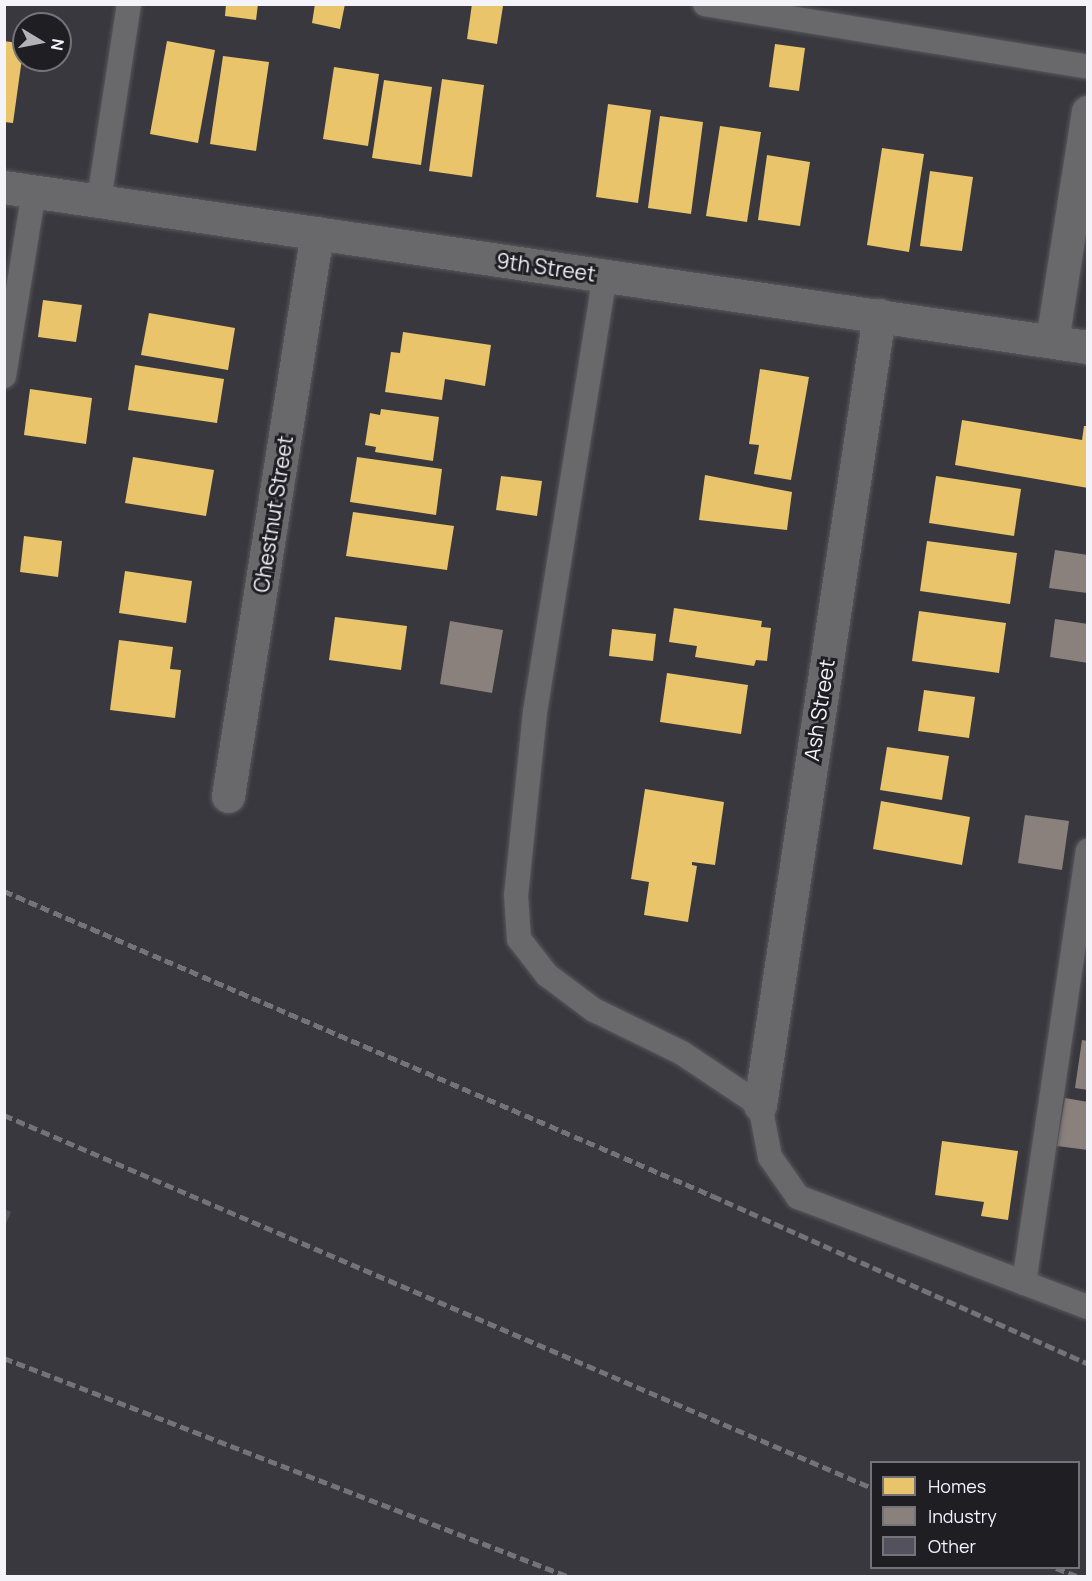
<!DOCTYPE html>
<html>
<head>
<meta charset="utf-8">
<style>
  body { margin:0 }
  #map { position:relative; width:1092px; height:1581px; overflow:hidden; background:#39383e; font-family:Manrope,sans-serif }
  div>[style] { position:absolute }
  .homes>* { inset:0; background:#e9c46a }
  .industry>* { inset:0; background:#8a817c }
  .building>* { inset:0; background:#54515f }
  .roads { filter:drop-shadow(0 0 2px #58575c) drop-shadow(0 0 2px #58575c) }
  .lane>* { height:24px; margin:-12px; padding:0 12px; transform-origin:12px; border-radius:12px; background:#69696c }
  .street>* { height:33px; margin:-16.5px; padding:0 16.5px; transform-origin:16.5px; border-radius:16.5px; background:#69696c }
  .rail>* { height:4.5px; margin-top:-2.25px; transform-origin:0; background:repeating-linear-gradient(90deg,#747478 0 9px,transparent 0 13.5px) }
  span { translate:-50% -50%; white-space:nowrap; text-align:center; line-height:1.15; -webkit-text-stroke:6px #1f1e23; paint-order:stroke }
  .street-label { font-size:21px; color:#f4f3fa }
  .frame { position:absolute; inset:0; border:6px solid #f4f3fa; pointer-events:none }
  .legend { position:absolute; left:870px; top:1461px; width:210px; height:108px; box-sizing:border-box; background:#1f1e23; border:2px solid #747379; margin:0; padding:8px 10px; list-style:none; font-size:18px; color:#f4f3fa }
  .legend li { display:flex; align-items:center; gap:12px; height:30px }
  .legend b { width:30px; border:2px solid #747379 }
  .north { position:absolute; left:12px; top:12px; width:60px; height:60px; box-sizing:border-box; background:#1f1e23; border:2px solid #747379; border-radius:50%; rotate:100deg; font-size:16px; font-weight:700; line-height:24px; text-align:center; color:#f4f3fa }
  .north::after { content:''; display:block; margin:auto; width:21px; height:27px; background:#b3b2b8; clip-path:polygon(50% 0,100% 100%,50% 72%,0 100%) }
</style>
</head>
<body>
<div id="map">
  <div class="homes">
    <i style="clip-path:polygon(226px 4px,258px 4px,256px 20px,225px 16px)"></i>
    <i style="clip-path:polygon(315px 4px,345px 4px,340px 29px,312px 23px)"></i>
    <i style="clip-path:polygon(472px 4px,503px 6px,497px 44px,467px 39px)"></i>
    <i style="clip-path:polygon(4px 41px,24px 44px,13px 123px,4px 122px)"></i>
    <i style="clip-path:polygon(167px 41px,215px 50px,198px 143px,150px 134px)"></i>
    <i style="clip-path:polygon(775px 44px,805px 48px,799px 91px,769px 87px)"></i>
    <i style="clip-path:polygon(223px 56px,269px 62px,256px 151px,210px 144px)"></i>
    <i style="clip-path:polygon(334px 67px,379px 74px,368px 146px,323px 139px)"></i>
    <i style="clip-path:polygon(442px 79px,484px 85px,472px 177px,429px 171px)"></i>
    <i style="clip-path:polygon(384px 80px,432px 87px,421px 165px,372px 158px)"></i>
    <i style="clip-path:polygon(608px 104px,651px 110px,638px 203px,596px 197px)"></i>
    <i style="clip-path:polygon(660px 116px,703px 122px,691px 214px,648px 208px)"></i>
    <i style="clip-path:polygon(720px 126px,761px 132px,747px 222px,706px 216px)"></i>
    <i style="clip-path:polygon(882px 148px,924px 154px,909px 252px,867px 245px)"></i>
    <i style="clip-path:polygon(767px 155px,810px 162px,800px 226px,758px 220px)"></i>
    <i style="clip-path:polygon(930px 171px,973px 177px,962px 251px,920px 246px)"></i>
    <i style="clip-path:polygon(43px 300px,82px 305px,76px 342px,38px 337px)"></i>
    <i style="clip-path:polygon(149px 313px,235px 328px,228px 370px,141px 355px)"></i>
    <i style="clip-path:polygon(403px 332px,491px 345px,485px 386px,445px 379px,442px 400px,385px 392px,391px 352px,400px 353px)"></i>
    <i style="clip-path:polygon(135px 365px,224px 379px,217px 423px,128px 410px)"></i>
    <i style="clip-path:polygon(760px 369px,809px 377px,791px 480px,754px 474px,759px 445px,749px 444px)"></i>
    <i style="clip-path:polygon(30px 389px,92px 398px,86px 444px,24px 435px)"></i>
    <i style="clip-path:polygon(381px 409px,439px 417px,433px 461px,375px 452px,376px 447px,365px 445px,370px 413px,380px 415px)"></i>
    <i style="clip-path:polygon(962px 420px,1082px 440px,1084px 426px,1088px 426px,1088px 488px,955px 465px)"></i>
    <i style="clip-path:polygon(133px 457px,214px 470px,206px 516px,125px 503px)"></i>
    <i style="clip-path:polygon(357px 457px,442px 469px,436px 515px,350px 502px)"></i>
    <i style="clip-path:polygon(705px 475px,792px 492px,787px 530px,699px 520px)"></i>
    <i style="clip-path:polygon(501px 476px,542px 481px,537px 516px,496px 510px)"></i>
    <i style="clip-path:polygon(936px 476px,1021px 489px,1014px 536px,929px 523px)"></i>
    <i style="clip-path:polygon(353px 512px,454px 526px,447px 570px,346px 556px)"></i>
    <i style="clip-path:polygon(24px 536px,62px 541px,58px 577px,20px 572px)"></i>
    <i style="clip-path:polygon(927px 541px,1017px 553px,1010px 604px,920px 591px)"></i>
    <i style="clip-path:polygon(125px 571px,192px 581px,186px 623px,119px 613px)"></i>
    <i style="clip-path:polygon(674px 608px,762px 621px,761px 627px,771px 628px,767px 661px,756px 660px,754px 666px,695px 657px,697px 646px,669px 642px)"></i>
    <i style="clip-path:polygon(919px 611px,1006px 623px,999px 673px,912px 661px)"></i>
    <i style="clip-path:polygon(335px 617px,407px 626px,401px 670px,329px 660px)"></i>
    <i style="clip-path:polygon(612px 629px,656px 634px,653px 661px,609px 656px)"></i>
    <i style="clip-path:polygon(119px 640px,173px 647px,170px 669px,181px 670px,175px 718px,110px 710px)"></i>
    <i style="clip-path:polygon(667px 673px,748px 685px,741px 734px,660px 722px)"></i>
    <i style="clip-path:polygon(924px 690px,975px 697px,969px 738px,918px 731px)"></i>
    <i style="clip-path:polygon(887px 747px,949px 756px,942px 800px,880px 790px)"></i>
    <i style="clip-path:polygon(645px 789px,724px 802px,715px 865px,692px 862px,692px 865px,697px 866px,688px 922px,644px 915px,649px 882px,631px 879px)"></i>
    <i style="clip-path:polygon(881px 801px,970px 817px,962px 865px,873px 849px)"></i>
    <i style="clip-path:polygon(942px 1141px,1018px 1151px,1008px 1220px,981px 1216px,984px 1202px,935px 1195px)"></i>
  </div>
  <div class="industry">
    <i style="clip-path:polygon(1055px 550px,1088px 555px,1087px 593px,1049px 588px)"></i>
    <i style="clip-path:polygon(1055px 619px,1088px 624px,1088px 663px,1050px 657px)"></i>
    <i style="clip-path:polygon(450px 621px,503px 630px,492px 693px,440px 684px)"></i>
    <i style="clip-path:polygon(1025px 815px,1069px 821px,1062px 870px,1018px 863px)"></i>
    <i style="clip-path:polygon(1082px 1040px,1088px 1041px,1088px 1090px,1075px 1088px)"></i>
    <i style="clip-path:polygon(1065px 1098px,1088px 1102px,1088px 1150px,1057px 1146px)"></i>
  </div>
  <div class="building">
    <i style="clip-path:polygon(4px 1209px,11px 1212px,4px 1228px)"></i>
  </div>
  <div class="roads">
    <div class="lane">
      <i style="left:705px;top:4px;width:388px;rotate:9.3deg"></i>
      <i style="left:99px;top:200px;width:198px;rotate:-81.3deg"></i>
      <i style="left:605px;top:275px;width:443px;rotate:99.1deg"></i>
      <i style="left:535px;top:712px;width:184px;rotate:95.9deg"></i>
      <i style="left:516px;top:895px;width:44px;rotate:86.1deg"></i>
      <i style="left:519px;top:939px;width:46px;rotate:52.1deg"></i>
      <i style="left:547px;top:975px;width:59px;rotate:36.7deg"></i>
      <i style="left:594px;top:1010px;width:98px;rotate:26deg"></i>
      <i style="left:682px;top:1053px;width:94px;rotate:33.7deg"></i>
      <i style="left:760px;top:1105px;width:53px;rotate:79.1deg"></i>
      <i style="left:770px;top:1157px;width:49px;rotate:55deg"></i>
      <i style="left:798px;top:1197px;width:310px;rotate:20.8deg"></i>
      <i style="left:4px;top:376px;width:187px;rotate:-80.8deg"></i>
      <i style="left:1024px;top:1283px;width:437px;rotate:-81.6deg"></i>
    </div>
    <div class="street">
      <i style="left:4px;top:187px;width:1096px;rotate:8.4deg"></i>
      <i style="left:1052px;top:341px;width:232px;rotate:-81.1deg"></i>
      <i style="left:228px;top:796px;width:570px;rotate:-81.02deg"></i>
      <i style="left:760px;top:1105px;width:799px;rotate:-81.43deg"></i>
    </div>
  </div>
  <div class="rail">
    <i style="left:4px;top:891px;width:772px;rotate:23.28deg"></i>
    <i style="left:713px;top:1196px;width:411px;rotate:24.1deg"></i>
    <i style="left:4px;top:1115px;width:945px;rotate:23.25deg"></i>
    <i style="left:4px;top:1358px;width:604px;rotate:21.17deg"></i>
    <i style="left:1056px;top:1568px;width:22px;rotate:21deg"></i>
  </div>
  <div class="street-label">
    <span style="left:546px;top:267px;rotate:8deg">9th Street</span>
    <span style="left:273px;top:514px;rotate:-81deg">Chestnut Street</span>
    <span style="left:819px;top:710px;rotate:-81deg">Ash Street</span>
  </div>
  <div class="frame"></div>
  <ul class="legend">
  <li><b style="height:16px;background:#e9c46a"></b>Homes</li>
  <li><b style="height:16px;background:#8a817c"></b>Industry</li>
  <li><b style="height:16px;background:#54515f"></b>Other</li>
  </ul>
  <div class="north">N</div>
</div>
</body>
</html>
